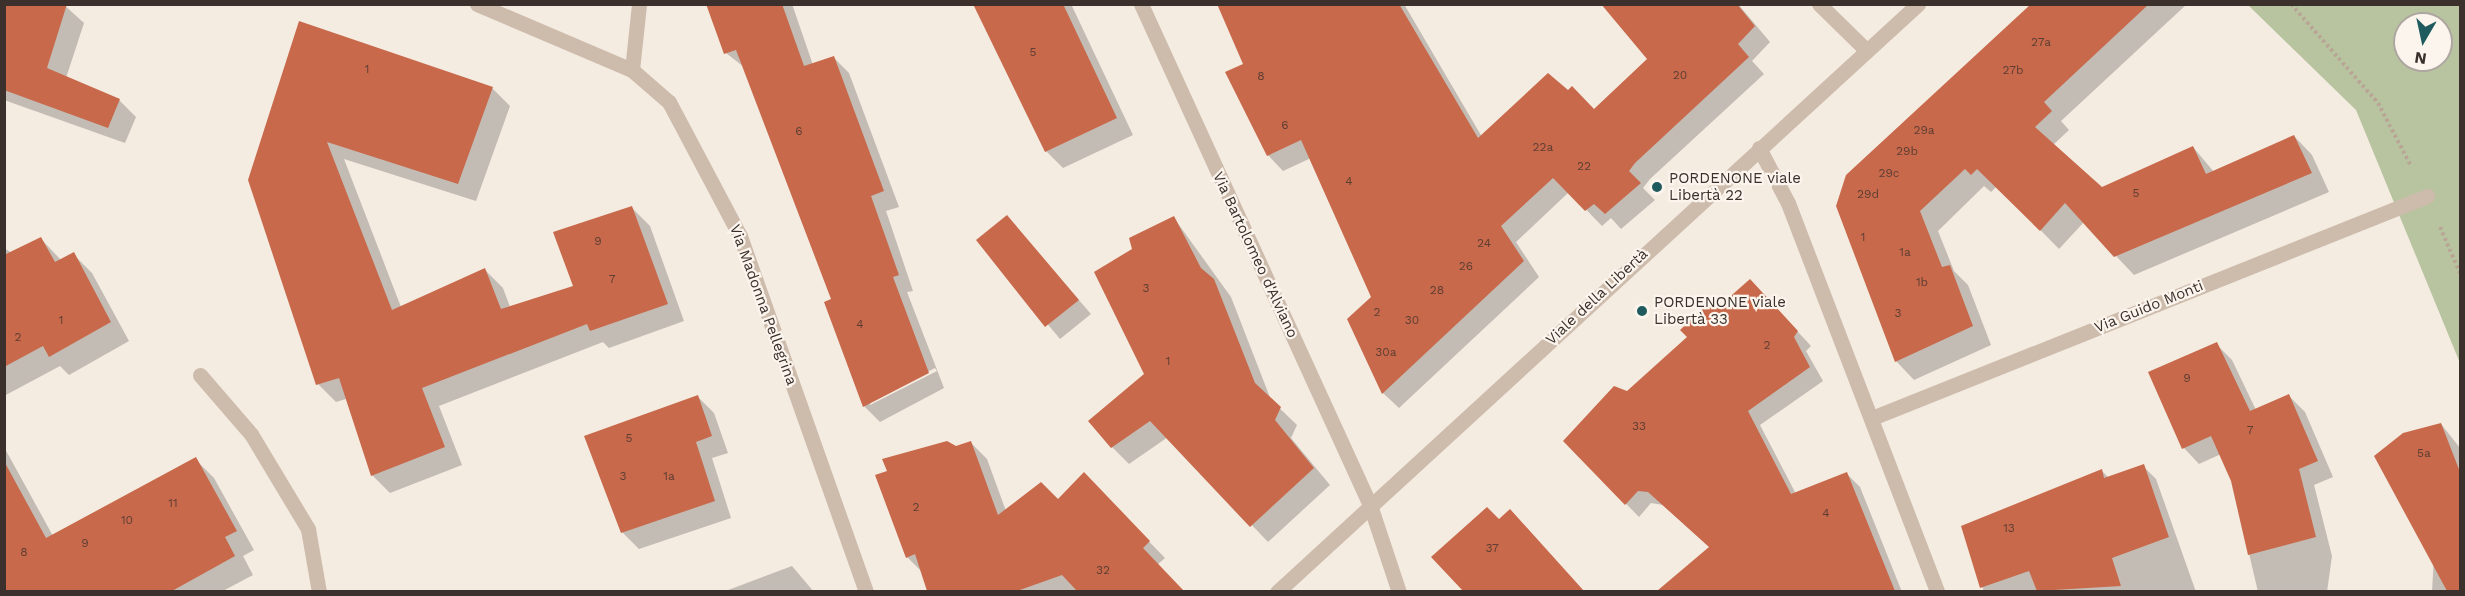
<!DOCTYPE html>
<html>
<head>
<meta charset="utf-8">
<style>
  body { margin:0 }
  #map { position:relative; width:2465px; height:596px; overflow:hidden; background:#f4ebe1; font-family:"Work Sans",sans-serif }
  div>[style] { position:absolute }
  .green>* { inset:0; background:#b8c4a0 }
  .shadow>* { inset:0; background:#0003 }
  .building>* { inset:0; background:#c8694b }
  .path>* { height:4px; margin-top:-2px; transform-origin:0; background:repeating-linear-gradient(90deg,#b9a596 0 3px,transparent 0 6px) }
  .street>* { height:15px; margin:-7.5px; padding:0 7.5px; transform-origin:7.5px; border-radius:7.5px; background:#cdbbac }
  .dots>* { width:16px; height:16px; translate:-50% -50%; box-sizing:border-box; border:3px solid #fbf5ee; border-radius:50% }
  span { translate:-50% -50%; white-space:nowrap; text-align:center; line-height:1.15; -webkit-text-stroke:4.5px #fbf5ee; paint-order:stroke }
  .number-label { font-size:12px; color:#5e3e33 }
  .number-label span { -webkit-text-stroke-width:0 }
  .poi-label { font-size:15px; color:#3b302b }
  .left { translate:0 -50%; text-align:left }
  .street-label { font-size:15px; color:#3b302b }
  .frame { position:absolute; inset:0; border:6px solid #3b302b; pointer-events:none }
  .north { position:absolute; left:2393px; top:12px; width:60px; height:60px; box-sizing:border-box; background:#fbf5ee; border:2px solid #aea6a0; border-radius:50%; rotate:189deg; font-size:16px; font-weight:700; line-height:24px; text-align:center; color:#3b302b }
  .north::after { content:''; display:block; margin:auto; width:21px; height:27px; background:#1f5a5e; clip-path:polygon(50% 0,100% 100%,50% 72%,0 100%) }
</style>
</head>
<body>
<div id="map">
  <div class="green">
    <i style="clip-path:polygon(evenodd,2248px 5px,2460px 5px,2460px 363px,2356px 110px,2248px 5px,2405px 24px,2441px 24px,2441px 60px,2405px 60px,2405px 24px)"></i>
  </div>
  <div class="shadow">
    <i style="clip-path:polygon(4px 4px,63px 4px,84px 23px,66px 78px,119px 100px,136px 117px,125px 143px,4px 100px)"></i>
    <i style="clip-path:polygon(evenodd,710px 4px,792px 4px,813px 65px,833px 57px,849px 73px,899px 207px,886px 211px,913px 291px,907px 292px,944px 388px,880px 422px,864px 406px,833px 300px,744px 67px,726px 53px,710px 4px,935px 368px,937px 371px,870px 405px,870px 402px,935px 368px)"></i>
    <i style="clip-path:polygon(992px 4px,1071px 4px,1133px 135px,1063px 168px,1046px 151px)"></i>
    <i style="clip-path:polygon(1218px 4px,1404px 4px,1482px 137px,1594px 111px,1649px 59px,1603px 4px,1738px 4px,1770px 42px,1752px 61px,1764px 74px,1650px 179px,1643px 188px,1655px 200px,1621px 229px,1611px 218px,1602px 226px,1569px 192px,1516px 242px,1539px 277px,1399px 408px,1383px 393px,1349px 320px,1373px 297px,1311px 158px,1283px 171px,1268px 155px,1245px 65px)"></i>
    <i style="clip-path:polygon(2033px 4px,2187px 4px,2061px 121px,2069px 130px,2053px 145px,2101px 189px,2193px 147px,2214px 172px,2294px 136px,2312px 155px,2329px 192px,2134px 275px,2084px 222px,2059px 249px,1997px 186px,1991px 192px,1984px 186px,1938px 231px,1954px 271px,1968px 285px,1991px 345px,1914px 380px,1896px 361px,1838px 206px)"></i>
    <i style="clip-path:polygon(300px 23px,492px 88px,510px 106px,476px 201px,344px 159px,401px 307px,485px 270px,503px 288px,510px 307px,575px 286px,632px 208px,650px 226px,684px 321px,609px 348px,603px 342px,439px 406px,462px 465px,390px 493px,372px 475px,346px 399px,336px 402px,318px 384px)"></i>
    <i style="clip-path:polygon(1007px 217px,1091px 314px,1060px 339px,978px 240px)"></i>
    <i style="clip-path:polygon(1174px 218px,1231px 297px,1271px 400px,1297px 425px,1291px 438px,1330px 485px,1268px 542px,1168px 437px,1129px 464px,1112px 447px,1146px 375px,1134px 249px)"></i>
    <i style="clip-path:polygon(41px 239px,61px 260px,73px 254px,92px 273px,129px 341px,69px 375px,60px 366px,4px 396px,4px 248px,12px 253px)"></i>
    <i style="clip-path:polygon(1763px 294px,1811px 346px,1806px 351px,1823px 381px,1760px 425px,1796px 494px,1846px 473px,1860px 487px,1902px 592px,1660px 592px,1711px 548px,1663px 505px,1651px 503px,1639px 517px,1565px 441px,1628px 393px,1717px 310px)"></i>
    <i style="clip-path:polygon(2216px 344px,2232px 360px,2256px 410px,2289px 396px,2305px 412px,2333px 477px,2314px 485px,2332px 556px,2327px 592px,2258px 592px,2232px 480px,2221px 454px,2199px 464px,2184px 448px)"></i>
    <i style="clip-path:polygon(697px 396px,714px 413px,728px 453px,712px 458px,731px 518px,639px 549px,622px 532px)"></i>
    <i style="clip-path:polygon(2441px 424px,2460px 448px,2460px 592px,2432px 592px)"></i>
    <i style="clip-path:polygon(971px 443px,987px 459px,1006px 511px,1099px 490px,1165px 558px,1157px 565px,1183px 592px,929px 592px,923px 573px,907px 557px,955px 448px)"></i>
    <i style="clip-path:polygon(4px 447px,53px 536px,195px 459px,214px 478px,254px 550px,243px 556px,253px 575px,221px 592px,4px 592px)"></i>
    <i style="clip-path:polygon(2143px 466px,2156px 479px,2196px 592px,1984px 592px,1963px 526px,2102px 471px,2109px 478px)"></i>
    <i style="clip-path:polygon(1527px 528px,1584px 592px,1465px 592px,1433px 557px)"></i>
    <i style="clip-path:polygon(792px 566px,814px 592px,723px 592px)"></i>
  </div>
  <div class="building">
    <i style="clip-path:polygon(4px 4px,67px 4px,47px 68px,120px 99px,108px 128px,4px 90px)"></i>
    <i style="clip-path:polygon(706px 4px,782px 4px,804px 66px,834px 56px,884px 191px,871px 196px,899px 275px,893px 277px,929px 373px,863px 407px,824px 302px,831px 299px,736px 50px,724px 54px)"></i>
    <i style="clip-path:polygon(973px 4px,1063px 4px,1117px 118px,1045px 152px)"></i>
    <i style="clip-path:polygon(1217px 4px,1399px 4px,1478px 138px,1548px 73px,1568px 90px,1572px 86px,1594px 109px,1647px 59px,1601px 4px,1737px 4px,1755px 26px,1738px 44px,1749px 57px,1635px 163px,1629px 171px,1641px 183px,1605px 214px,1594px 204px,1585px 211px,1553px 178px,1501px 226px,1524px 261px,1382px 394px,1347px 319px,1371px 297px,1301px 140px,1267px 156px,1225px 72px,1243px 64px)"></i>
    <i style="clip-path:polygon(2031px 4px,2149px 4px,2044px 102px,2052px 111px,2035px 127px,2102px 187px,2193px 146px,2206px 174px,2294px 135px,2312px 173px,2114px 257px,2065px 203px,2040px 231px,1977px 169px,1971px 175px,1965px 169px,1920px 211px,1942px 267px,1950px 265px,1973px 326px,1895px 362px,1836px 206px,1846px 175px)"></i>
    <i style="clip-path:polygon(299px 21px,493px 87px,458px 184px,327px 142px,392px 310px,485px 268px,501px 309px,573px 286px,553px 232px,632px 206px,668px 304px,590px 331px,587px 324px,422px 388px,445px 447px,371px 476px,339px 378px,316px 385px,248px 180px)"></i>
    <i style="clip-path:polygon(1007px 215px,1079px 300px,1045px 327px,976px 240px)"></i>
    <i style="clip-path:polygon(1174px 216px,1201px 268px,1214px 279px,1255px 383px,1281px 407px,1275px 420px,1314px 468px,1250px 527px,1150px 421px,1111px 448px,1088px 421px,1144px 374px,1094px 272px,1132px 249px,1129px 238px)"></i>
    <i style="clip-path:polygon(41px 237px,55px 262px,74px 252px,111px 322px,49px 357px,43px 346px,4px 367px,4px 255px)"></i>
    <i style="clip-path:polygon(1750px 279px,1798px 331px,1794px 337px,1810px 367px,1748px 411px,1791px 494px,1847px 472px,1895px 591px,1657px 591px,1709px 547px,1648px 492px,1638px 491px,1625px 505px,1563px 441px,1614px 386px,1627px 391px,1687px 337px,1680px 330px,1710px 302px,1716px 309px)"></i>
    <i style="clip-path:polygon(2217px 342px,2250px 411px,2289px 394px,2318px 461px,2299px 469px,2316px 537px,2248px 555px,2231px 481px,2211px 436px,2182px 449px,2148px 372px)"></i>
    <i style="clip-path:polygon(698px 395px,712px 436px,696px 442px,715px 501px,621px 533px,584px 436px)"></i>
    <i style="clip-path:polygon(2441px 423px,2460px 472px,2460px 591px,2447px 591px,2374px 456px,2403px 433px)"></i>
    <i style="clip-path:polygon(947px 441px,956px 446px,971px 441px,998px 515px,1041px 482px,1058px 499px,1084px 472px,1150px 541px,1143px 548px,1184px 591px,1077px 591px,1062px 575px,1017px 591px,927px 591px,915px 554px,906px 558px,875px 475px,887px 471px,882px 459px)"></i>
    <i style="clip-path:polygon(196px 457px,237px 531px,225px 537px,235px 556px,172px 591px,4px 591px,4px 461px,46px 538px)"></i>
    <i style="clip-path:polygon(2144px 464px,2169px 537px,2112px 558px,2121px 586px,2037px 591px,2029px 571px,1980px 588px,1961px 526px,2102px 469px,2104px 478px)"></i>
    <i style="clip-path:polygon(1487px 507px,1499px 519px,1510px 509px,1584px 591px,1463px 591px,1431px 557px)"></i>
  </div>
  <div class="path">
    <i style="left:2291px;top:4px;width:132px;rotate:48.7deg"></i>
    <i style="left:2378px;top:103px;width:71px;rotate:62.4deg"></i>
    <i style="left:2440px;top:227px;width:50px;rotate:66.5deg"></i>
  </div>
  <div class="street">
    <i style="left:477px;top:4px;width:168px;rotate:23.1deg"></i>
    <i style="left:632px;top:70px;width:49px;rotate:40.9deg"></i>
    <i style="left:669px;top:102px;width:152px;rotate:62.1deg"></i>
    <i style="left:740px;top:236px;width:378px;rotate:70.5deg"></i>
    <i style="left:1141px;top:4px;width:551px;rotate:65.44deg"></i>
    <i style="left:1370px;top:505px;width:92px;rotate:71.6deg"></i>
    <i style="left:1819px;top:4px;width:66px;rotate:44.4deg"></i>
    <i style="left:632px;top:70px;width:66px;rotate:-83.9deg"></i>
    <i style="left:1759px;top:148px;width:62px;rotate:62.2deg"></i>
    <i style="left:1788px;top:203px;width:417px;rotate:69deg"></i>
    <i style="left:200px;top:375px;width:78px;rotate:49.2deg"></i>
    <i style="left:251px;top:434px;width:111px;rotate:59deg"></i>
    <i style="left:308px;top:529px;width:64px;rotate:80.1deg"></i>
    <i style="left:1872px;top:418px;width:598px;rotate:-21.8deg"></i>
    <i style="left:1277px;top:592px;width:870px;rotate:-42.53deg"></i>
  </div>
  <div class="dots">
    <i style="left:1657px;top:187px;background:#1f5a5e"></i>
    <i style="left:1642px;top:311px;background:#1f5a5e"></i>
  </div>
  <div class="number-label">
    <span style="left:2041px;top:43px">27a</span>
    <span style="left:1033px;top:53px">5</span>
    <span style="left:367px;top:70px">1</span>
    <span style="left:2013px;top:71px">27b</span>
    <span style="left:1680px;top:76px">20</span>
    <span style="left:1261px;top:77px">8</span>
    <span style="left:1285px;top:126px">6</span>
    <span style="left:1924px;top:131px">29a</span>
    <span style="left:799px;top:132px">6</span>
    <span style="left:1543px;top:148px">22a</span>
    <span style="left:1907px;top:152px">29b</span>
    <span style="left:1584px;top:167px">22</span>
    <span style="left:1889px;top:174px">29c</span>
    <span style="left:1349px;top:182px">4</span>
    <span style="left:2136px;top:194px">5</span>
    <span style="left:1868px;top:195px">29d</span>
    <span style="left:1863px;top:238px">1</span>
    <span style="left:598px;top:242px">9</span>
    <span style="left:1484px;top:244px">24</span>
    <span style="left:1905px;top:253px">1a</span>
    <span style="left:1466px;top:267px">26</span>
    <span style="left:612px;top:280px">7</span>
    <span style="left:1922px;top:283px">1b</span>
    <span style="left:1146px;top:289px">3</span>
    <span style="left:1437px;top:291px">28</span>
    <span style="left:1377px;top:313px">2</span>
    <span style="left:1898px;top:314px">3</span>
    <span style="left:61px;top:321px">1</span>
    <span style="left:1412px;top:321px">30</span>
    <span style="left:860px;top:325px">4</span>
    <span style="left:18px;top:338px">2</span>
    <span style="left:1767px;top:346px">2</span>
    <span style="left:1386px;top:353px">30a</span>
    <span style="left:1168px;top:362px">1</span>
    <span style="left:2187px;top:379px">9</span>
    <span style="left:1639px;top:427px">33</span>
    <span style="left:2250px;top:431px">7</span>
    <span style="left:629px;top:439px">5</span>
    <span style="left:2424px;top:454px">5a</span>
    <span style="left:623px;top:477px">3</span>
    <span style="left:669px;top:477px">1a</span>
    <span style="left:173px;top:504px">11</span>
    <span style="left:916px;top:508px">2</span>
    <span style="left:1826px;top:514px">4</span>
    <span style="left:127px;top:521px">10</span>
    <span style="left:2009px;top:529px">13</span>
    <span style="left:85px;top:544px">9</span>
    <span style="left:1492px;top:549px">37</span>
    <span style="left:24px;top:553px">8</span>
    <span style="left:1103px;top:571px">32</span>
  </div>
  <div class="poi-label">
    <span class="left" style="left:1669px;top:187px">PORDENONE viale<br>Libertà 22</span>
    <span class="left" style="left:1654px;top:311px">PORDENONE viale<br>Libertà 33</span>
  </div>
  <div class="street-label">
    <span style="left:1255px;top:255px;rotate:65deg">Via Bartolomeo d'Alviano</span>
    <span style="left:1597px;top:297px;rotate:-43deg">Viale della Libertà</span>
    <span style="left:763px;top:305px;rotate:70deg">Via Madonna Pellegrina</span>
    <span style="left:2149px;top:307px;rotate:-22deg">Via Guido Monti</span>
  </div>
  <div class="frame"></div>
  <div class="north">N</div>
</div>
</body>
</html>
